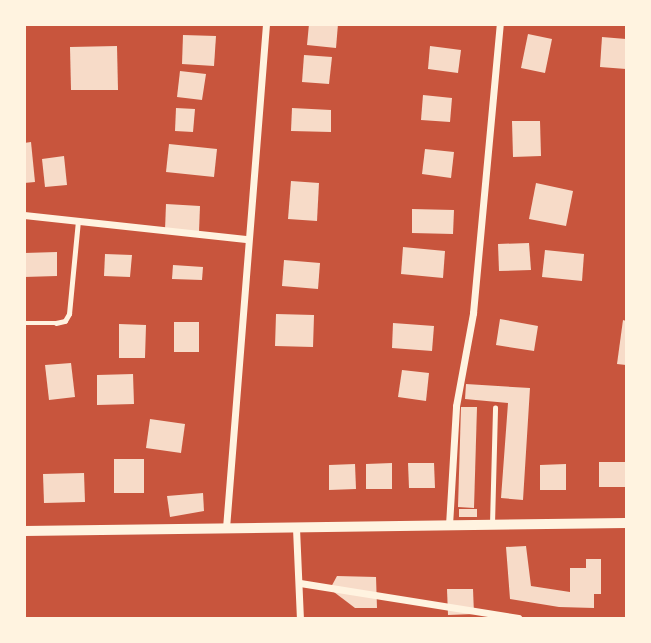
<!DOCTYPE html>
<html>
<head>
<meta charset="utf-8">
<style>
  body { margin:0 }
  #map { position:relative; width:651px; height:643px; overflow:hidden; background:#c8553d; font-family:"DejaVu Sans",sans-serif }
  div>[style] { position:absolute }
  .building>* { inset:0; background:#f7dbc8 }
  .service>* { height:4.5px; margin:-2.25px; padding:0 2.25px; transform-origin:2.25px; border-radius:2.25px; background:#fff3e0 }
  .minor>* { height:7px; margin:-3.5px; padding:0 3.5px; transform-origin:3.5px; border-radius:3.5px; background:#fff3e0 }
  .tertiary>* { height:10px; margin:-5px; padding:0 5px; transform-origin:5px; border-radius:5px; background:#fff3e0 }
  span { translate:-50% -50%; white-space:nowrap; text-align:center; line-height:1.15; -webkit-text-stroke:7px #fff3e0; paint-order:stroke }
  .frame { position:absolute; inset:0; border:26px solid #fff3e0; pointer-events:none }
</style>
</head>
<body>
<div id="map">
  <div class="building">
    <i style="clip-path:polygon(309px 24px,338px 24px,336px 48px,307px 45px)"></i>
    <i style="clip-path:polygon(528px 34px,552px 39px,545px 73px,521px 68px)"></i>
    <i style="clip-path:polygon(183px 35px,216px 36px,214px 66px,182px 64px)"></i>
    <i style="clip-path:polygon(602px 37px,626px 39px,626px 69px,600px 67px)"></i>
    <i style="clip-path:polygon(117px 46px,118px 90px,71px 90px,70px 47px)"></i>
    <i style="clip-path:polygon(430px 46px,461px 50px,458px 73px,428px 69px)"></i>
    <i style="clip-path:polygon(304px 55px,332px 57px,329px 84px,302px 82px)"></i>
    <i style="clip-path:polygon(180px 71px,206px 74px,202px 100px,177px 97px)"></i>
    <i style="clip-path:polygon(423px 95px,452px 98px,450px 122px,421px 120px)"></i>
    <i style="clip-path:polygon(176px 108px,195px 109px,193px 132px,175px 131px)"></i>
    <i style="clip-path:polygon(292px 108px,331px 110px,331px 132px,291px 131px)"></i>
    <i style="clip-path:polygon(512px 121px,540px 121px,541px 156px,513px 157px)"></i>
    <i style="clip-path:polygon(31px 142px,35px 182px,24px 183px,24px 143px)"></i>
    <i style="clip-path:polygon(169px 144px,217px 149px,214px 177px,166px 172px)"></i>
    <i style="clip-path:polygon(425px 149px,454px 152px,451px 178px,422px 174px)"></i>
    <i style="clip-path:polygon(64px 156px,67px 185px,45px 187px,42px 159px)"></i>
    <i style="clip-path:polygon(291px 181px,319px 183px,317px 221px,288px 219px)"></i>
    <i style="clip-path:polygon(536px 183px,573px 191px,566px 226px,529px 219px)"></i>
    <i style="clip-path:polygon(166px 204px,200px 206px,199px 232px,165px 230px)"></i>
    <i style="clip-path:polygon(412px 209px,454px 210px,453px 234px,412px 233px)"></i>
    <i style="clip-path:polygon(529px 243px,531px 270px,499px 271px,498px 244px)"></i>
    <i style="clip-path:polygon(403px 247px,445px 251px,443px 278px,401px 274px)"></i>
    <i style="clip-path:polygon(545px 250px,584px 254px,582px 281px,542px 277px)"></i>
    <i style="clip-path:polygon(57px 252px,57px 276px,24px 277px,24px 253px)"></i>
    <i style="clip-path:polygon(105px 254px,132px 255px,130px 277px,104px 276px)"></i>
    <i style="clip-path:polygon(284px 260px,320px 263px,318px 289px,282px 286px)"></i>
    <i style="clip-path:polygon(173px 265px,203px 267px,202px 280px,172px 279px)"></i>
    <i style="clip-path:polygon(276px 314px,314px 315px,313px 347px,275px 346px)"></i>
    <i style="clip-path:polygon(500px 319px,538px 326px,534px 351px,496px 345px)"></i>
    <i style="clip-path:polygon(623px 320px,626px 321px,626px 365px,617px 364px)"></i>
    <i style="clip-path:polygon(174px 322px,199px 322px,199px 352px,174px 352px)"></i>
    <i style="clip-path:polygon(393px 323px,434px 326px,432px 351px,392px 348px)"></i>
    <i style="clip-path:polygon(119px 324px,146px 325px,145px 358px,119px 358px)"></i>
    <i style="clip-path:polygon(71px 363px,75px 397px,49px 400px,45px 365px)"></i>
    <i style="clip-path:polygon(402px 370px,429px 373px,426px 401px,398px 397px)"></i>
    <i style="clip-path:polygon(133px 374px,134px 404px,97px 405px,97px 375px)"></i>
    <i style="clip-path:polygon(466px 384px,530px 388px,523px 500px,501px 498px,508px 403px,465px 399px)"></i>
    <i style="clip-path:polygon(461px 407px,477px 407px,474px 508px,458px 507px)"></i>
    <i style="clip-path:polygon(150px 419px,185px 424px,181px 453px,146px 448px)"></i>
    <i style="clip-path:polygon(114px 459px,144px 459px,144px 493px,114px 493px)"></i>
    <i style="clip-path:polygon(599px 462px,625px 462px,625px 487px,599px 487px)"></i>
    <i style="clip-path:polygon(392px 463px,392px 489px,366px 489px,366px 464px)"></i>
    <i style="clip-path:polygon(408px 463px,434px 463px,435px 488px,409px 488px)"></i>
    <i style="clip-path:polygon(355px 464px,356px 489px,329px 490px,329px 465px)"></i>
    <i style="clip-path:polygon(566px 464px,566px 490px,540px 490px,540px 465px)"></i>
    <i style="clip-path:polygon(84px 473px,85px 502px,44px 503px,43px 474px)"></i>
    <i style="clip-path:polygon(203px 493px,204px 511px,170px 517px,167px 496px)"></i>
    <i style="clip-path:polygon(459px 509px,477px 509px,477px 517px,459px 517px)"></i>
    <i style="clip-path:polygon(526px 546px,531px 586px,570px 592px,570px 568px,586px 568px,586px 559px,601px 559px,601px 594px,594px 594px,594px 608px,559px 607px,510px 599px,506px 547px)"></i>
    <i style="clip-path:polygon(337px 576px,376px 577px,377px 608px,355px 608px,330px 589px)"></i>
    <i style="clip-path:polygon(447px 589px,473px 589px,474px 614px,448px 615px)"></i>
  </div>
  <div class="service">
    <i style="left:24px;top:323px;width:32px"></i>
    <i style="left:56px;top:323px;width:9px;rotate:-13deg"></i>
    <i style="left:65px;top:321px;width:8px;rotate:-60deg"></i>
    <i style="left:69px;top:314px;width:94px;rotate:-84.5deg"></i>
    <i style="left:492px;top:524px;width:116px;rotate:-88.5deg"></i>
  </div>
  <div class="minor">
    <i style="left:24px;top:215px;width:223px;rotate:6.2deg"></i>
    <i style="left:449px;top:525px;width:119px;rotate:-86.6deg"></i>
    <i style="left:456px;top:406px;width:95px;rotate:-79.6deg"></i>
    <i style="left:473px;top:313px;width:290px;rotate:-84.7deg"></i>
    <i style="left:226px;top:528px;width:506px;rotate:-85.46deg"></i>
    <i style="left:296px;top:528px;width:90px;rotate:87.5deg"></i>
    <i style="left:300px;top:583px;width:221px;rotate:9.1deg"></i>
  </div>
  <div class="tertiary">
    <i style="left:24px;top:531px;width:602px;rotate:-0.76deg"></i>
  </div>
  <div class="frame"></div>
</div>
</body>
</html>
